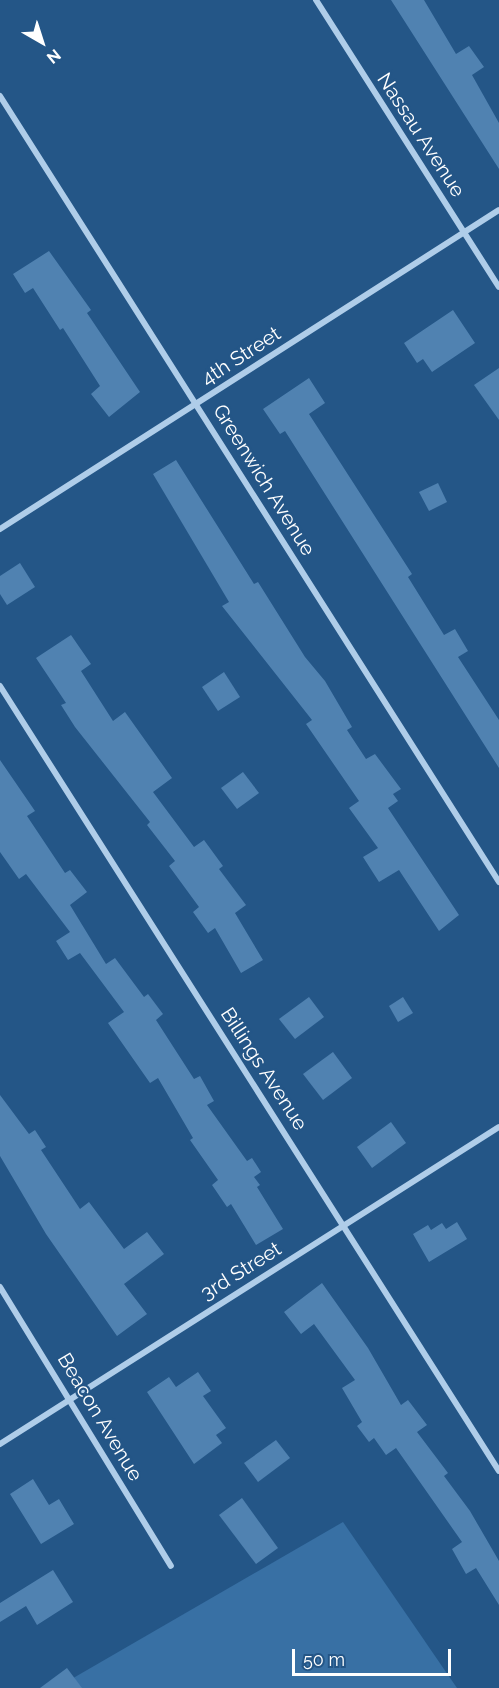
<!DOCTYPE html>
<html>
<head>
<meta charset="utf-8">
<style>
  body { margin:0 }
  #map { position:relative; width:499px; height:1688px; overflow:hidden; background:#245687; font-family:Raleway,sans-serif }
  div>[style] { position:absolute }
  .green>* { inset:0; background:#3870a4 }
  .building>* { inset:0; background:#5082b1 }
  .street>* { height:6px; margin:-3px; padding:0 3px; transform-origin:3px; border-radius:3px; background:#afcde9 }
  span { translate:-50% -50%; white-space:nowrap; text-align:center; line-height:1.15; -webkit-text-stroke:4.5px #245687; paint-order:stroke }
  .street-label { font-size:20px; color:#fff }
  .north { position:absolute; left:12px; top:12px; width:60px; height:60px; -webkit-text-stroke:4px #245687; paint-order:stroke; rotate:141deg; font-size:16px; font-weight:700; line-height:24px; text-align:center; color:#fff }
  .north::after { content:''; display:block; margin:auto; width:21px; height:27px; background:#fff; clip-path:polygon(50% 0,100% 100%,50% 72%,0 100%) }
  .scale { position:absolute; left:292px; top:1649px; width:159px; height:27px; box-sizing:border-box; border:3px solid #fff; border-top:0; padding-left:8px; font-size:18px; line-height:21px; white-space:nowrap; color:#fff; -webkit-text-stroke:4px #245687; paint-order:stroke }
</style>
</head>
<body>
<div id="map">
  <div class="green">
    <i style="clip-path:polygon(343px 1522px,457px 1688px,56px 1688px)"></i>
  </div>
  <div class="building">
    <i style="clip-path:polygon(391px 0,424px 0,456px 54px,469px 46px,484px 67px,472px 75px,499px 123px,499px 169px)"></i>
    <i style="clip-path:polygon(49px 251px,91px 310px,87px 313px,140px 392px,109px 417px,91px 394px,100px 386px,63px 328px,60px 330px,33px 288px,25px 293px,13px 274px)"></i>
    <i style="clip-path:polygon(453px 310px,475px 343px,432px 372px,423px 359px,417px 363px,404px 343px)"></i>
    <i style="clip-path:polygon(499px 368px,499px 420px,474px 385px)"></i>
    <i style="clip-path:polygon(309px 378px,325px 403px,309px 414px,412px 574px,408px 577px,444px 635px,455px 629px,468px 651px,458px 657px,499px 720px,499px 768px,285px 431px,280px 434px,263px 409px)"></i>
    <i style="clip-path:polygon(176px 460px,254px 584px,258px 582px,305px 657px,325px 681px,352px 727px,347px 730px,366px 759px,375px 754px,401px 789px,393px 794px,398px 801px,388px 808px,459px 915px,439px 931px,399px 870px,379px 882px,363px 857px,378px 848px,349px 808px,359px 801px,306px 724px,312px 720px,222px 606px,229px 602px,153px 474px)"></i>
    <i style="clip-path:polygon(438px 483px,447px 502px,429px 511px,419px 492px)"></i>
    <i style="clip-path:polygon(20px 563px,35px 587px,7px 605px,0 594px,0 576px)"></i>
    <i style="clip-path:polygon(71px 635px,91px 664px,81px 671px,113px 721px,125px 712px,172px 778px,153px 792px,194px 847px,204px 840px,223px 866px,219px 869px,246px 905px,235px 913px,263px 960px,241px 973px,215px 928px,208px 933px,193px 912px,199px 907px,169px 866px,175px 861px,147px 825px,150px 822px,75px 727px,61px 705px,66px 703px,36px 658px)"></i>
    <i style="clip-path:polygon(224px 672px,240px 697px,218px 711px,202px 687px)"></i>
    <i style="clip-path:polygon(0 760px,35px 811px,27px 816px,65px 873px,70px 870px,87px 892px,70px 905px,106px 964px,115px 958px,144px 997px,148px 994px,163px 1014px,156px 1020px,194px 1079px,200px 1076px,214px 1101px,207px 1105px,247px 1161px,252px 1158px,261px 1172px,254px 1177px,260px 1185px,257px 1187px,283px 1229px,256px 1245px,231px 1204px,227px 1207px,212px 1185px,218px 1180px,190px 1140px,193px 1138px,158px 1078px,150px 1083px,108px 1023px,124px 1012px,80px 953px,68px 960px,56px 941px,70px 932px,26px 874px,19px 879px,0 852px)"></i>
    <i style="clip-path:polygon(243px 772px,259px 793px,237px 809px,221px 788px)"></i>
    <i style="clip-path:polygon(309px 997px,324px 1017px,295px 1039px,279px 1019px)"></i>
    <i style="clip-path:polygon(403px 997px,413px 1013px,398px 1022px,389px 1006px)"></i>
    <i style="clip-path:polygon(333px 1052px,352px 1078px,323px 1100px,303px 1074px)"></i>
    <i style="clip-path:polygon(0 1095px,29px 1134px,35px 1130px,46px 1147px,41px 1150px,80px 1209px,89px 1202px,124px 1249px,147px 1232px,164px 1254px,124px 1284px,147px 1314px,117px 1336px,46px 1234px,0 1156px)"></i>
    <i style="clip-path:polygon(391px 1122px,406px 1143px,372px 1168px,357px 1147px)"></i>
    <i style="clip-path:polygon(457px 1222px,467px 1239px,429px 1262px,413px 1234px,428px 1225px,431px 1230px,442px 1223px,446px 1229px)"></i>
    <i style="clip-path:polygon(322px 1283px,368px 1348px,401px 1405px,408px 1400px,427px 1425px,417px 1432px,448px 1473px,444px 1476px,470px 1511px,499px 1561px,499px 1605px,476px 1568px,466px 1574px,452px 1549px,462px 1542px,396px 1448px,386px 1455px,374px 1438px,369px 1442px,357px 1426px,362px 1422px,342px 1388px,355px 1380px,314px 1324px,301px 1334px,284px 1312px)"></i>
    <i style="clip-path:polygon(198px 1372px,211px 1391px,203px 1396px,226px 1428px,216px 1435px,222px 1443px,194px 1464px,147px 1392px,169px 1377px,176px 1387px)"></i>
    <i style="clip-path:polygon(276px 1440px,290px 1458px,258px 1482px,244px 1463px)"></i>
    <i style="clip-path:polygon(33px 1479px,49px 1505px,59px 1499px,74px 1524px,41px 1544px,10px 1494px)"></i>
    <i style="clip-path:polygon(242px 1498px,278px 1548px,256px 1564px,219px 1515px)"></i>
    <i style="clip-path:polygon(53px 1570px,73px 1602px,37px 1625px,26px 1606px,0 1622px,0 1603px)"></i>
    <i style="clip-path:polygon(67px 1668px,82px 1688px,40px 1688px)"></i>
  </div>
  <div class="street">
    <i style="left:316px;top:0;width:340px;rotate:57.5deg"></i>
    <i style="left:0;top:96px;width:931px;rotate:57.59deg"></i>
    <i style="left:0;top:529px;width:592px;rotate:-32.59deg"></i>
    <i style="left:0;top:686px;width:930px;rotate:57.56deg"></i>
    <i style="left:0;top:1287px;width:327px;rotate:58.5deg"></i>
    <i style="left:0;top:1444px;width:591px;rotate:-32.43deg"></i>
  </div>
  <div class="street-label">
    <span style="left:421px;top:135px;rotate:57deg">Nassau Avenue</span>
    <span style="left:241px;top:356px;rotate:-33deg">4th Street</span>
    <span style="left:264px;top:480px;rotate:58deg">Greenwich Avenue</span>
    <span style="left:264px;top:1069px;rotate:57deg">Billings Avenue</span>
    <span style="left:241px;top:1271px;rotate:-32deg">3rd Street</span>
    <span style="left:100px;top:1417px;rotate:59deg">Beacon Avenue</span>
  </div>
  <div class="north">N</div>
  <div class="scale">50 m</div>
</div>
</body>
</html>
